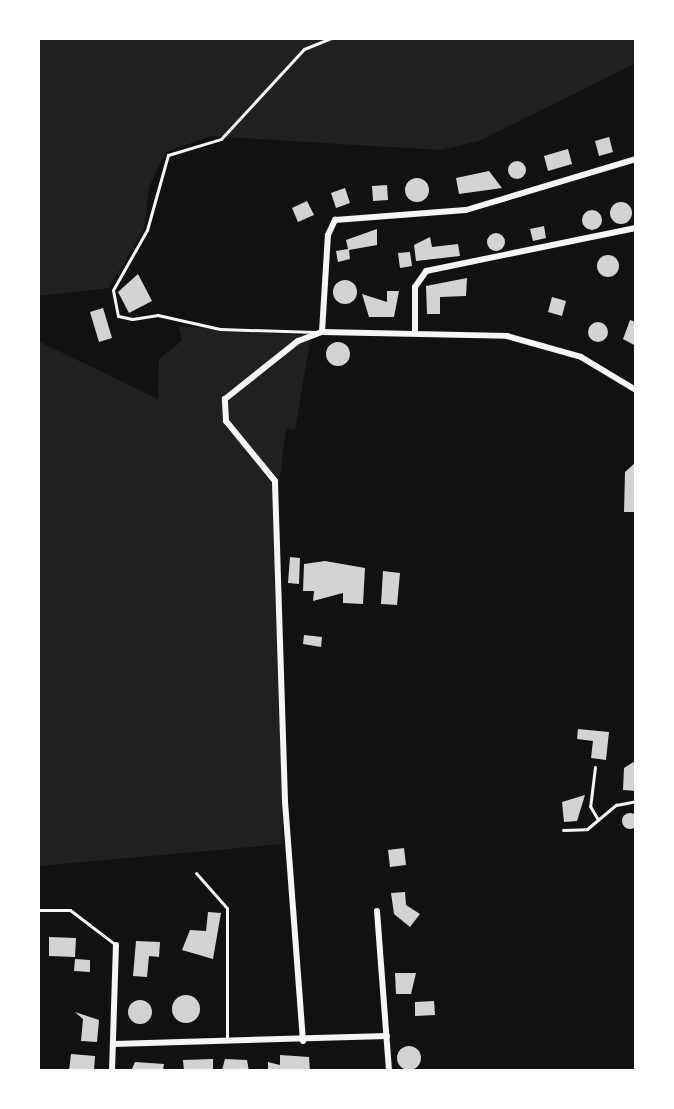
<!DOCTYPE html>
<html>
<head>
<meta charset="utf-8">
<style>
  body { margin:0 }
  #map { position:relative; width:674px; height:1109px; overflow:hidden; background:#111; font-family:"Archivo Narrow",sans-serif }
  div>[style] { position:absolute }
  .green>* { inset:0; background:#202020 }
  .building>* { inset:0; background:#d3d3d3 }
  .round { border-radius:50% }
  .service>* { height:3px; margin:-1.5px; padding:0 1.5px; transform-origin:1.5px; border-radius:1.5px; background:#f5f5f5 }
  .minor>* { height:6px; margin:-3px; padding:0 3px; transform-origin:3px; border-radius:3px; background:#f5f5f5 }
  span { translate:-50% -50%; white-space:nowrap; text-align:center; line-height:1.15; -webkit-text-stroke:6px #fff; paint-order:stroke }
  .frame { position:absolute; inset:0; border:40px solid #fff; pointer-events:none }
</style>
</head>
<body>
<div id="map">
  <div class="green">
    <i style="clip-path:polygon(38px 38px,636px 38px,636px 63px,479px 141px,440px 150px,211px 136px,166px 152px,149px 187px,144px 229px,109px 288px,38px 296px)"></i>
    <i style="clip-path:polygon(179px 326px,311px 336px,295px 430px,286px 429px,275px 515px,283px 844px,38px 866px,38px 341px,158px 399px,159px 359px,182px 341px)"></i>
  </div>
  <div class="building">
    <i style="clip-path:polygon(609px 137px,613px 152px,599px 156px,595px 141px)"></i>
    <i style="clip-path:polygon(568px 149px,572px 164px,548px 171px,544px 156px)"></i>
    <i class="round" style="left:508px;top:161px;width:18px;height:18px"></i>
    <i style="clip-path:polygon(489px 171px,502px 188px,459px 194px,456px 178px)"></i>
    <i class="round" style="left:405px;top:178px;width:24px;height:24px"></i>
    <i style="clip-path:polygon(387px 185px,388px 200px,373px 201px,372px 186px)"></i>
    <i style="clip-path:polygon(345px 188px,350px 203px,336px 208px,331px 193px)"></i>
    <i style="clip-path:polygon(307px 201px,314px 215px,298px 222px,292px 208px)"></i>
    <i class="round" style="left:610px;top:202px;width:22px;height:22px"></i>
    <i class="round" style="left:582px;top:210px;width:20px;height:20px"></i>
    <i style="clip-path:polygon(544px 226px,546px 238px,533px 241px,530px 229px)"></i>
    <i style="clip-path:polygon(377px 229px,377px 245px,349px 250px,350px 259px,338px 262px,336px 251px,348px 249px,346px 240px)"></i>
    <i class="round" style="left:487px;top:233px;width:18px;height:18px"></i>
    <i style="clip-path:polygon(430px 237px,432px 247px,458px 244px,460px 256px,416px 261px,414px 245px)"></i>
    <i style="clip-path:polygon(410px 252px,412px 266px,400px 268px,398px 253px)"></i>
    <i class="round" style="left:597px;top:255px;width:22px;height:22px"></i>
    <i style="clip-path:polygon(138px 274px,152px 301px,129px 313px,118px 292px)"></i>
    <i style="clip-path:polygon(467px 278px,466px 296px,440px 297px,440px 314px,427px 314px,426px 286px)"></i>
    <i class="round" style="left:333px;top:280px;width:24px;height:24px"></i>
    <i style="clip-path:polygon(387px 291px,399px 291px,394px 317px,369px 317px,362px 294px,387px 302px)"></i>
    <i style="clip-path:polygon(552px 297px,566px 301px,562px 316px,548px 312px)"></i>
    <i style="clip-path:polygon(103px 308px,112px 338px,99px 342px,90px 312px)"></i>
    <i style="clip-path:polygon(630px 320px,636px 322px,634px 345px,623px 339px)"></i>
    <i class="round" style="left:588px;top:322px;width:20px;height:20px"></i>
    <i class="round" style="left:326px;top:342px;width:24px;height:24px"></i>
    <i style="clip-path:polygon(636px 462px,636px 512px,624px 512px,625px 472px)"></i>
    <i style="clip-path:polygon(290px 557px,300px 558px,299px 584px,288px 583px)"></i>
    <i style="clip-path:polygon(325px 561px,365px 568px,363px 604px,343px 603px,343px 593px,313px 601px,314px 591px,303px 591px,304px 564px)"></i>
    <i style="clip-path:polygon(383px 571px,400px 573px,397px 605px,381px 604px)"></i>
    <i style="clip-path:polygon(304px 635px,322px 637px,321px 647px,303px 644px)"></i>
    <i style="clip-path:polygon(578px 729px,609px 732px,606px 760px,591px 758px,593px 741px,577px 739px)"></i>
    <i style="clip-path:polygon(635px 761px,636px 791px,623px 790px,624px 768px)"></i>
    <i style="clip-path:polygon(585px 795px,577px 821px,564px 822px,562px 802px)"></i>
    <i class="round" style="left:622px;top:813px;width:16px;height:16px"></i>
    <i style="clip-path:polygon(404px 848px,406px 865px,390px 867px,388px 850px)"></i>
    <i style="clip-path:polygon(405px 892px,406px 905px,420px 914px,410px 927px,394px 914px,391px 893px)"></i>
    <i style="clip-path:polygon(208px 912px,221px 913px,213px 959px,182px 950px,190px 930px,206px 931px)"></i>
    <i style="clip-path:polygon(49px 937px,76px 938px,75px 957px,49px 956px)"></i>
    <i style="clip-path:polygon(136px 941px,160px 942px,159px 957px,149px 956px,147px 977px,133px 976px)"></i>
    <i style="clip-path:polygon(75px 959px,90px 960px,90px 972px,74px 971px)"></i>
    <i style="clip-path:polygon(395px 973px,416px 973px,411px 994px,396px 994px)"></i>
    <i class="round" style="left:172px;top:995px;width:28px;height:28px"></i>
    <i class="round" style="left:128px;top:1000px;width:24px;height:24px"></i>
    <i style="clip-path:polygon(434px 1001px,435px 1015px,415px 1016px,415px 1002px)"></i>
    <i style="clip-path:polygon(75px 1012px,99px 1020px,97px 1042px,81px 1041px,83px 1019px)"></i>
    <i class="round" style="left:397px;top:1046px;width:24px;height:24px"></i>
    <i style="clip-path:polygon(71px 1054px,95px 1056px,94px 1071px,69px 1071px)"></i>
    <i style="clip-path:polygon(280px 1055px,309px 1057px,310px 1071px,268px 1071px,268px 1062px,280px 1065px)"></i>
    <i style="clip-path:polygon(213px 1059px,213px 1071px,184px 1071px,183px 1060px)"></i>
    <i style="clip-path:polygon(247px 1060px,249px 1071px,222px 1070px,225px 1059px)"></i>
    <i style="clip-path:polygon(135px 1062px,164px 1064px,163px 1071px,131px 1071px)"></i>
  </div>
  <div class="service">
    <i style="left:315px;top:332px;width:95px;rotate:-178.2deg"></i>
    <i style="left:220px;top:329px;width:64px;rotate:-167.3deg"></i>
    <i style="left:158px;top:315px;width:26px;rotate:171deg"></i>
    <i style="left:132px;top:319px;width:14px;rotate:-168deg"></i>
    <i style="left:118px;top:316px;width:26px;rotate:-101deg"></i>
    <i style="left:113px;top:290px;width:69px;rotate:-60.5deg"></i>
    <i style="left:147px;top:230px;width:78px;rotate:-74.4deg"></i>
    <i style="left:168px;top:155px;width:55px;rotate:-16.8deg"></i>
    <i style="left:221px;top:139px;width:122px;rotate:-47.3deg"></i>
    <i style="left:304px;top:49px;width:29px;rotate:-22deg"></i>
    <i style="left:595px;top:767px;width:39px;rotate:97deg"></i>
    <i style="left:590px;top:806px;width:16px;rotate:60deg"></i>
    <i style="left:563px;top:830px;width:24px;rotate:-2deg"></i>
    <i style="left:587px;top:829px;width:38px;rotate:-40deg"></i>
    <i style="left:616px;top:805px;width:20px;rotate:-11deg"></i>
    <i style="left:196px;top:873px;width:47px;rotate:48.5deg"></i>
    <i style="left:227px;top:908px;width:132px;rotate:90deg"></i>
    <i style="left:38px;top:910px;width:32px"></i>
    <i style="left:70px;top:910px;width:58px;rotate:37.3deg"></i>
  </div>
  <div class="minor">
    <i style="left:322px;top:332px;width:97px;rotate:-86.5deg"></i>
    <i style="left:328px;top:235px;width:17px;rotate:-65deg"></i>
    <i style="left:335px;top:220px;width:131px;rotate:-4.4deg"></i>
    <i style="left:466px;top:210px;width:177px;rotate:-16.7deg"></i>
    <i style="left:415px;top:332px;width:45px;rotate:-90deg"></i>
    <i style="left:415px;top:287px;width:19px;rotate:-55deg"></i>
    <i style="left:426px;top:271px;width:214px;rotate:-11.6deg"></i>
    <i style="left:377px;top:911px;width:160px;rotate:85.7deg"></i>
    <i style="left:303px;top:1041px;width:241px;rotate:-94.3deg"></i>
    <i style="left:285px;top:801px;width:320px;rotate:-91.8deg"></i>
    <i style="left:275px;top:481px;width:77px;rotate:-129.2deg"></i>
    <i style="left:226px;top:421px;width:22px;rotate:-93deg"></i>
    <i style="left:225px;top:399px;width:93px;rotate:-38.5deg"></i>
    <i style="left:298px;top:341px;width:26px;rotate:-21deg"></i>
    <i style="left:322px;top:332px;width:185px;rotate:1.2deg"></i>
    <i style="left:507px;top:336px;width:77px;rotate:15.8deg"></i>
    <i style="left:581px;top:357px;width:64px;rotate:31deg"></i>
    <i style="left:114px;top:1044px;width:273px;rotate:-1.7deg"></i>
    <i style="left:112px;top:1071px;width:126px;rotate:-88.2deg"></i>
  </div>
  <div class="frame"></div>
</div>
</body>
</html>
